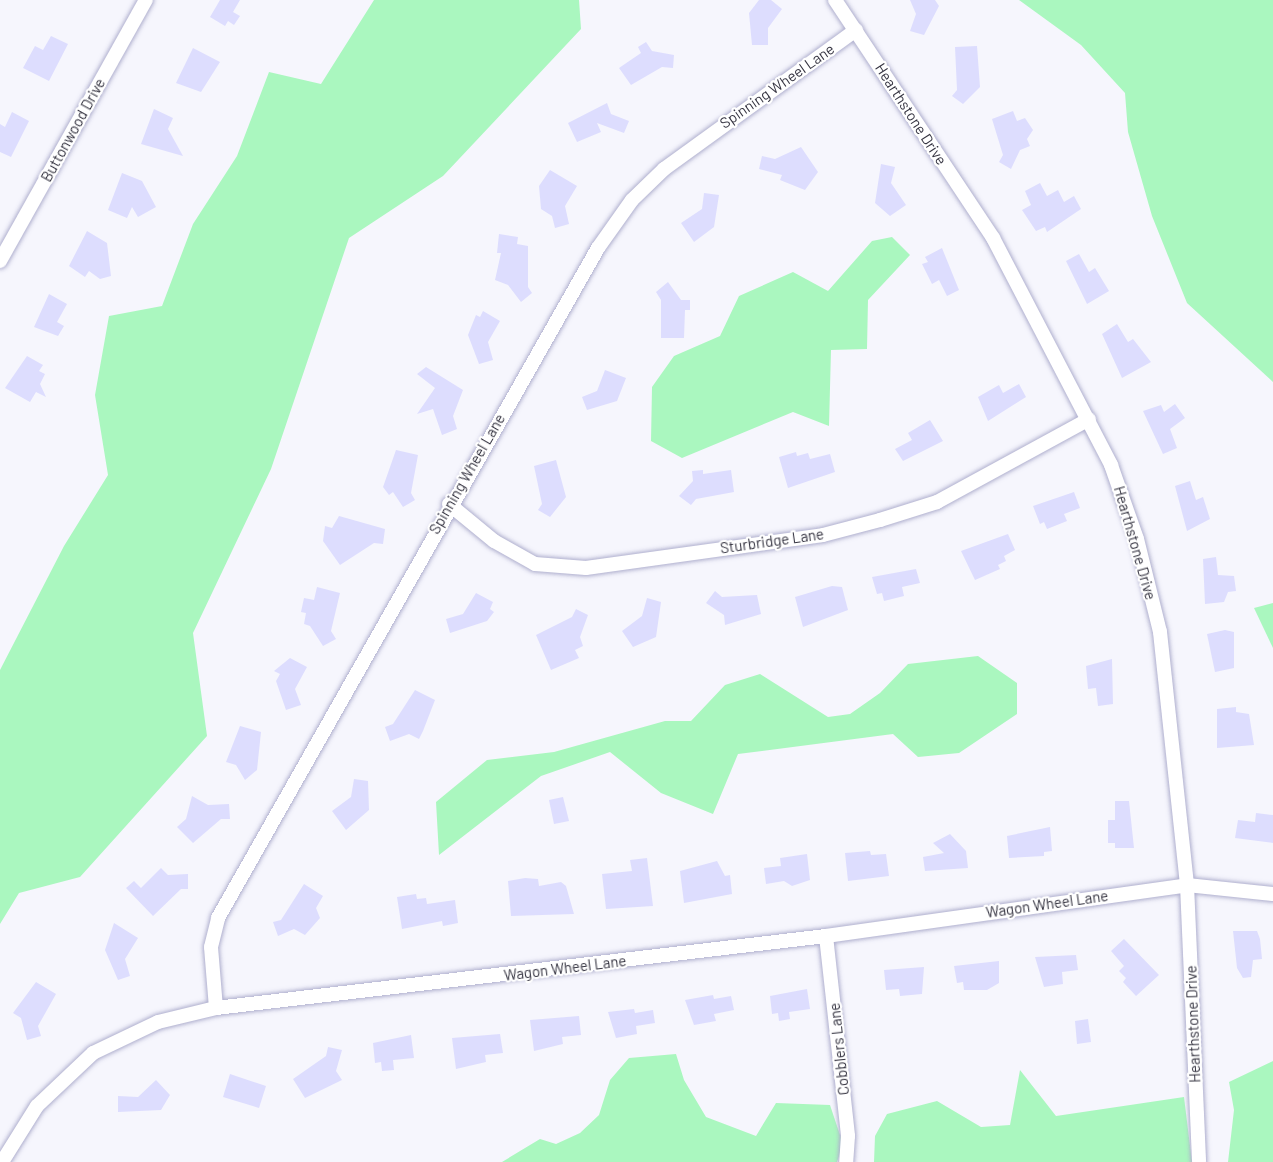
<!DOCTYPE html>
<html>
<head>
<meta charset="utf-8">
<style>
  body { margin:0 }
  #map { position:relative; width:1273px; height:1162px; overflow:hidden; background:#f6f6fd; font-family:Barlow,sans-serif }
  div>[style] { position:absolute }
  .green>* { inset:0; background:#aaf7bf }
  .building>* { inset:0; background:#ddddfe }
  .roads { filter:drop-shadow(0 0 2px #afafce) drop-shadow(0 0 2px #afafce) }
  .minor>* { height:14px; margin:-7px; padding:0 7px; transform-origin:7px; border-radius:7px; background:#fff }
  span { translate:-50% -50%; white-space:nowrap; text-align:center; line-height:1.15; -webkit-text-stroke:4.5px #fff; paint-order:stroke }
  .street-label { font-size:15px; color:#353441 }
</style>
</head>
<body>
<div id="map">
  <div class="green">
    <i style="clip-path:polygon(374px 0,579px 0,581px 29px,443px 176px,349px 238px,271px 469px,193px 633px,207px 736px,80px 877px,19px 893px,0 924px,0 670px,64px 546px,108px 475px,95px 395px,109px 316px,162px 306px,193px 224px,237px 156px,269px 72px,321px 84px)"></i>
    <i style="clip-path:polygon(1019px 0,1273px 0,1273px 382px,1187px 303px,1152px 216px,1128px 132px,1125px 93px,1081px 45px)"></i>
    <i style="clip-path:polygon(892px 237px,910px 255px,868px 300px,867px 349px,831px 350px,829px 426px,793px 412px,682px 458px,651px 441px,652px 387px,674px 356px,720px 336px,739px 296px,793px 272px,828px 291px,872px 241px)"></i>
    <i style="clip-path:polygon(1273px 603px,1273px 648px,1254px 608px)"></i>
    <i style="clip-path:polygon(978px 656px,1017px 683px,1017px 714px,959px 753px,918px 757px,893px 734px,738px 754px,713px 814px,661px 793px,610px 752px,541px 776px,439px 855px,436px 802px,487px 760px,554px 752px,665px 721px,691px 721px,725px 685px,760px 674px,828px 717px,850px 714px,880px 693px,908px 664px)"></i>
    <i style="clip-path:polygon(676px 1054px,684px 1080px,706px 1117px,756px 1136px,776px 1103px,830px 1105px,843px 1144px,837px 1162px,502px 1162px,540px 1139px,556px 1144px,580px 1133px,599px 1115px,610px 1080px,629px 1058px)"></i>
    <i style="clip-path:polygon(1273px 1061px,1273px 1162px,1228px 1162px,1234px 1110px,1229px 1082px)"></i>
    <i style="clip-path:polygon(1020px 1070px,1056px 1116px,1184px 1097px,1192px 1162px,874px 1162px,875px 1136px,887px 1114px,937px 1101px,981px 1127px,1010px 1125px)"></i>
  </div>
  <div class="building">
    <i style="clip-path:polygon(220px 0,240px 0,233px 12px,240px 16px,234px 25px,228px 21px,225px 26px,210px 17px)"></i>
    <i style="clip-path:polygon(759px 0,771px 0,782px 9px,768px 28px,768px 45px,752px 45px,749px 13px)"></i>
    <i style="clip-path:polygon(910px 0,935px 0,939px 6px,924px 35px,910px 31px,916px 14px)"></i>
    <i style="clip-path:polygon(51px 36px,68px 44px,49px 81px,23px 68px,35px 46px,43px 50px)"></i>
    <i style="clip-path:polygon(646px 42px,652px 51px,674px 55px,673px 68px,662px 67px,631px 85px,619px 68px,641px 53px,638px 47px)"></i>
    <i style="clip-path:polygon(977px 46px,980px 87px,963px 104px,952px 96px,957px 90px,955px 47px)"></i>
    <i style="clip-path:polygon(193px 48px,220px 62px,201px 92px,176px 83px)"></i>
    <i style="clip-path:polygon(607px 103px,611px 114px,629px 121px,624px 133px,597px 123px,601px 132px,577px 142px,568px 123px)"></i>
    <i style="clip-path:polygon(154px 109px,173px 118px,168px 129px,183px 156px,141px 144px)"></i>
    <i style="clip-path:polygon(1013px 111px,1017px 121px,1025px 118px,1033px 130px,1027px 139px,1030px 146px,1020px 150px,1011px 169px,999px 162px,1003px 155px,992px 119px)"></i>
    <i style="clip-path:polygon(12px 112px,29px 121px,11px 157px,0 152px,0 124px,5px 127px)"></i>
    <i style="clip-path:polygon(801px 147px,818px 172px,805px 190px,780px 180px,782px 175px,759px 169px,762px 156px,775px 159px)"></i>
    <i style="clip-path:polygon(881px 164px,895px 167px,891px 183px,906px 205px,890px 216px,875px 203px)"></i>
    <i style="clip-path:polygon(550px 170px,577px 186px,565px 206px,569px 224px,555px 228px,552px 216px,541px 209px,539px 186px)"></i>
    <i style="clip-path:polygon(122px 173px,142px 181px,156px 207px,138px 217px,132px 207px,127px 218px,108px 210px)"></i>
    <i style="clip-path:polygon(1040px 183px,1047px 196px,1058px 190px,1064px 202px,1074px 196px,1081px 209px,1047px 232px,1045px 227px,1036px 231px,1022px 210px,1031px 205px,1025px 191px)"></i>
    <i style="clip-path:polygon(704px 193px,719px 195px,714px 227px,694px 242px,681px 223px,702px 209px)"></i>
    <i style="clip-path:polygon(87px 231px,107px 243px,111px 276px,100px 279px,89px 271px,85px 277px,69px 266px)"></i>
    <i style="clip-path:polygon(499px 234px,518px 237px,517px 244px,528px 246px,528px 287px,532px 293px,521px 302px,508px 285px,495px 280px,501px 253px,497px 253px)"></i>
    <i style="clip-path:polygon(942px 248px,959px 290px,947px 296px,939px 280px,932px 284px,922px 264px,928px 262px,925px 257px)"></i>
    <i style="clip-path:polygon(1079px 254px,1089px 272px,1095px 268px,1109px 291px,1087px 304px,1066px 261px)"></i>
    <i style="clip-path:polygon(668px 282px,681px 300px,690px 300px,690px 310px,685px 310px,684px 338px,661px 338px,661px 300px,656px 292px)"></i>
    <i style="clip-path:polygon(49px 294px,67px 304px,57px 322px,64px 326px,58px 336px,34px 327px)"></i>
    <i style="clip-path:polygon(483px 311px,500px 321px,488px 342px,493px 360px,479px 364px,468px 335px,476px 315px,480px 317px)"></i>
    <i style="clip-path:polygon(1117px 324px,1128px 342px,1133px 339px,1151px 362px,1122px 378px,1102px 334px)"></i>
    <i style="clip-path:polygon(27px 356px,43px 365px,39px 371px,45px 374px,40px 384px,46px 397px,36px 392px,30px 402px,5px 388px)"></i>
    <i style="clip-path:polygon(426px 367px,463px 390px,453px 416px,457px 429px,442px 435px,433px 409px,417px 414px,435px 388px,417px 374px)"></i>
    <i style="clip-path:polygon(605px 370px,626px 378px,617px 401px,587px 410px,582px 397px,597px 391px)"></i>
    <i style="clip-path:polygon(1019px 384px,1026px 397px,988px 421px,978px 397px,999px 385px,1003px 393px)"></i>
    <i style="clip-path:polygon(1175px 404px,1185px 418px,1170px 429px,1177px 448px,1163px 454px,1143px 411px,1161px 405px,1164px 412px)"></i>
    <i style="clip-path:polygon(930px 420px,943px 441px,903px 461px,895px 449px,912px 440px,908px 433px)"></i>
    <i style="clip-path:polygon(396px 450px,418px 455px,411px 493px,415px 500px,403px 507px,393px 492px,389px 495px,383px 487px)"></i>
    <i style="clip-path:polygon(796px 452px,797px 456px,808px 453px,810px 459px,830px 454px,835px 472px,788px 488px,779px 457px)"></i>
    <i style="clip-path:polygon(556px 460px,566px 497px,550px 517px,538px 510px,542px 504px,534px 466px)"></i>
    <i style="clip-path:polygon(703px 470px,703px 474px,731px 470px,734px 492px,696px 499px,691px 505px,679px 496px,693px 481px,692px 471px)"></i>
    <i style="clip-path:polygon(1190px 481px,1196px 500px,1203px 497px,1210px 519px,1187px 531px,1175px 486px)"></i>
    <i style="clip-path:polygon(1074px 492px,1080px 508px,1064px 514px,1067px 521px,1047px 529px,1044px 522px,1040px 524px,1033px 506px)"></i>
    <i style="clip-path:polygon(339px 516px,385px 529px,383px 544px,374px 543px,340px 565px,323px 541px,325px 526px,332px 528px)"></i>
    <i style="clip-path:polygon(1008px 534px,1015px 550px,1004px 556px,1006px 561px,998px 565px,1000px 569px,975px 580px,961px 551px)"></i>
    <i style="clip-path:polygon(1216px 557px,1218px 575px,1234px 576px,1236px 591px,1228px 592px,1224px 602px,1205px 604px,1203px 559px)"></i>
    <i style="clip-path:polygon(916px 569px,920px 583px,902px 587px,904px 596px,884px 601px,882px 593px,877px 594px,872px 577px)"></i>
    <i style="clip-path:polygon(832px 586px,842px 587px,848px 610px,803px 627px,795px 597px)"></i>
    <i style="clip-path:polygon(317px 587px,340px 593px,331px 631px,336px 639px,323px 646px,310px 626px,304px 624px,306px 613px,301px 612px,304px 598px,314px 600px)"></i>
    <i style="clip-path:polygon(715px 591px,722px 597px,757px 595px,761px 614px,725px 625px,724px 615px,706px 603px)"></i>
    <i style="clip-path:polygon(476px 593px,493px 602px,490px 609px,494px 612px,487px 621px,450px 633px,446px 619px,463px 614px)"></i>
    <i style="clip-path:polygon(647px 598px,661px 602px,656px 637px,633px 647px,622px 631px,642px 616px)"></i>
    <i style="clip-path:polygon(576px 609px,588px 615px,580px 637px,583px 646px,575px 650px,579px 658px,551px 670px,536px 635px,572px 617px)"></i>
    <i style="clip-path:polygon(1225px 630px,1234px 632px,1234px 668px,1215px 672px,1207px 634px)"></i>
    <i style="clip-path:polygon(290px 658px,307px 667px,295px 689px,301px 705px,286px 710px,276px 681px,280px 674px,274px 671px)"></i>
    <i style="clip-path:polygon(1112px 659px,1113px 704px,1098px 706px,1096px 688px,1088px 689px,1086px 666px)"></i>
    <i style="clip-path:polygon(415px 690px,435px 700px,423px 731px,419px 739px,409px 734px,390px 741px,385px 727px,393px 724px)"></i>
    <i style="clip-path:polygon(1236px 707px,1236px 712px,1249px 714px,1254px 745px,1217px 748px,1217px 709px)"></i>
    <i style="clip-path:polygon(240px 726px,261px 732px,257px 770px,245px 780px,236px 765px,226px 762px)"></i>
    <i style="clip-path:polygon(354px 779px,368px 781px,369px 810px,346px 830px,332px 811px,351px 797px)"></i>
    <i style="clip-path:polygon(192px 796px,208px 805px,229px 804px,230px 819px,221px 819px,193px 843px,177px 827px,186px 819px)"></i>
    <i style="clip-path:polygon(563px 797px,569px 821px,554px 824px,549px 800px)"></i>
    <i style="clip-path:polygon(1115px 801px,1129px 801px,1134px 848px,1115px 848px,1115px 843px,1108px 843px,1108px 820px,1115px 820px)"></i>
    <i style="clip-path:polygon(1256px 813px,1273px 815px,1273px 843px,1235px 838px,1238px 820px,1255px 822px)"></i>
    <i style="clip-path:polygon(1050px 827px,1052px 851px,1044px 852px,1044px 856px,1009px 858px,1007px 836px)"></i>
    <i style="clip-path:polygon(950px 834px,966px 851px,968px 868px,925px 871px,923px 857px,944px 853px,933px 843px)"></i>
    <i style="clip-path:polygon(870px 851px,871px 855px,886px 854px,889px 876px,848px 881px,845px 853px)"></i>
    <i style="clip-path:polygon(807px 854px,810px 880px,792px 886px,784px 881px,766px 884px,764px 868px,781px 866px,780px 858px)"></i>
    <i style="clip-path:polygon(647px 858px,653px 906px,606px 909px,602px 874px,632px 871px,630px 860px)"></i>
    <i style="clip-path:polygon(717px 861px,725px 876px,730px 875px,732px 894px,684px 903px,680px 871px)"></i>
    <i style="clip-path:polygon(161px 868px,168px 875px,188px 874px,188px 889px,181px 889px,153px 916px,126px 888px,134px 881px,141px 888px)"></i>
    <i style="clip-path:polygon(525px 878px,538px 879px,539px 886px,561px 882px,566px 886px,574px 914px,511px 916px,508px 881px)"></i>
    <i style="clip-path:polygon(304px 884px,323px 896px,316px 908px,320px 918px,305px 935px,294px 929px,278px 936px,273px 922px,281px 920px)"></i>
    <i style="clip-path:polygon(416px 894px,417px 899px,426px 898px,427px 904px,455px 900px,458px 923px,443px 926px,442px 921px,402px 929px,397px 897px)"></i>
    <i style="clip-path:polygon(114px 923px,138px 938px,125px 959px,130px 976px,118px 980px,105px 950px)"></i>
    <i style="clip-path:polygon(1233px 931px,1257px 931px,1260px 939px,1262px 959px,1253px 960px,1251px 977px,1243px 978px,1237px 968px)"></i>
    <i style="clip-path:polygon(1124px 939px,1159px 975px,1136px 996px,1123px 982px,1126px 978px,1119px 971px,1124px 966px,1111px 951px)"></i>
    <i style="clip-path:polygon(1076px 955px,1078px 970px,1062px 972px,1063px 984px,1044px 987px,1035px 957px)"></i>
    <i style="clip-path:polygon(999px 961px,999px 983px,987px 990px,964px 990px,963px 982px,957px 983px,954px 966px)"></i>
    <i style="clip-path:polygon(924px 967px,922px 994px,900px 996px,899px 989px,886px 990px,884px 970px)"></i>
    <i style="clip-path:polygon(36px 982px,56px 994px,38px 1026px,41px 1036px,27px 1040px,21px 1018px,13px 1013px)"></i>
    <i style="clip-path:polygon(807px 989px,810px 1009px,789px 1012px,790px 1019px,779px 1021px,778px 1013px,772px 1014px,770px 996px)"></i>
    <i style="clip-path:polygon(713px 995px,714px 999px,731px 996px,734px 1010px,714px 1014px,716px 1021px,694px 1025px,685px 1000px)"></i>
    <i style="clip-path:polygon(634px 1009px,635px 1013px,653px 1010px,655px 1023px,636px 1026px,637px 1034px,616px 1038px,608px 1012px)"></i>
    <i style="clip-path:polygon(579px 1016px,581px 1035px,562px 1037px,563px 1044px,534px 1051px,530px 1020px)"></i>
    <i style="clip-path:polygon(1088px 1019px,1091px 1042px,1077px 1044px,1075px 1021px)"></i>
    <i style="clip-path:polygon(500px 1034px,503px 1053px,485px 1055px,486px 1062px,456px 1069px,452px 1038px)"></i>
    <i style="clip-path:polygon(411px 1035px,414px 1058px,393px 1060px,394px 1070px,382px 1071px,381px 1062px,375px 1063px,373px 1043px)"></i>
    <i style="clip-path:polygon(328px 1047px,342px 1050px,336px 1071px,342px 1080px,305px 1098px,293px 1079px,326px 1056px)"></i>
    <i style="clip-path:polygon(230px 1074px,266px 1086px,259px 1108px,223px 1097px)"></i>
    <i style="clip-path:polygon(156px 1080px,170px 1095px,161px 1110px,118px 1112px,118px 1096px,138px 1097px)"></i>
  </div>
  <div class="roads">
    <div class="minor">
      <i style="left:835px;top:0;width:286px;rotate:56.4deg"></i>
      <i style="left:993px;top:238px;width:256px;rotate:62.5deg"></i>
      <i style="left:1111px;top:465px;width:78px;rotate:70.6deg"></i>
      <i style="left:1137px;top:539px;width:96px;rotate:76.1deg"></i>
      <i style="left:1160px;top:632px;width:254px;rotate:83.9deg"></i>
      <i style="left:1187px;top:885px;width:277px;rotate:87.5deg"></i>
      <i style="left:0;top:261px;width:299px;rotate:-60.8deg"></i>
      <i style="left:449px;top:504px;width:58px;rotate:39.4deg"></i>
      <i style="left:494px;top:541px;width:47px;rotate:29.3deg"></i>
      <i style="left:535px;top:564px;width:51px;rotate:4.5deg"></i>
      <i style="left:586px;top:568px;width:239px;rotate:-7.9deg"></i>
      <i style="left:823px;top:535px;width:59px;rotate:-14.7deg"></i>
      <i style="left:880px;top:520px;width:60px;rotate:-17.5deg"></i>
      <i style="left:937px;top:502px;width:173px;rotate:-28.6deg"></i>
      <i style="left:826px;top:936px;width:201px;rotate:83.7deg"></i>
      <i style="left:848px;top:1136px;width:26px;rotate:94deg"></i>
      <i style="left:216px;top:1008px;width:61px;rotate:-94.7deg"></i>
      <i style="left:211px;top:947px;width:30px;rotate:-76deg"></i>
      <i style="left:218px;top:918px;width:770px;rotate:-60.44deg"></i>
      <i style="left:598px;top:248px;width:59px;rotate:-54.7deg"></i>
      <i style="left:632px;top:200px;width:45px;rotate:-44.1deg"></i>
      <i style="left:664px;top:169px;width:237px;rotate:-35.9deg"></i>
      <i style="left:2px;top:1162px;width:66px;rotate:-58deg"></i>
      <i style="left:37px;top:1106px;width:77px;rotate:-43.4deg"></i>
      <i style="left:93px;top:1053px;width:72px;rotate:-25.5deg"></i>
      <i style="left:158px;top:1022px;width:60px;rotate:-13.6deg"></i>
      <i style="left:216px;top:1008px;width:614px;rotate:-6.73deg"></i>
      <i style="left:826px;top:936px;width:365px;rotate:-8deg"></i>
      <i style="left:1187px;top:885px;width:86px;rotate:6deg"></i>
    </div>
  </div>
  <div class="street-label">
    <span style="left:777px;top:86px;rotate:-35deg">Spinning Wheel Lane</span>
    <span style="left:911px;top:114px;rotate:57deg">Hearthstone Drive</span>
    <span style="left:73px;top:130px;rotate:-61deg">Buttonwood Drive</span>
    <span style="left:467px;top:474px;rotate:-60deg">Spinning Wheel Lane</span>
    <span style="left:772px;top:541px;rotate:-8deg">Sturbridge Lane</span>
    <span style="left:1135px;top:543px;rotate:74deg">Hearthstone Drive</span>
    <span style="left:1047px;top:904px;rotate:-8deg">Wagon Wheel Lane</span>
    <span style="left:565px;top:968px;rotate:-7deg">Wagon Wheel Lane</span>
    <span style="left:1193px;top:1024px;rotate:-92deg">Hearthstone Drive</span>
    <span style="left:839px;top:1049px;rotate:-96deg">Cobblers Lane</span>
  </div>
</div>
</body>
</html>
